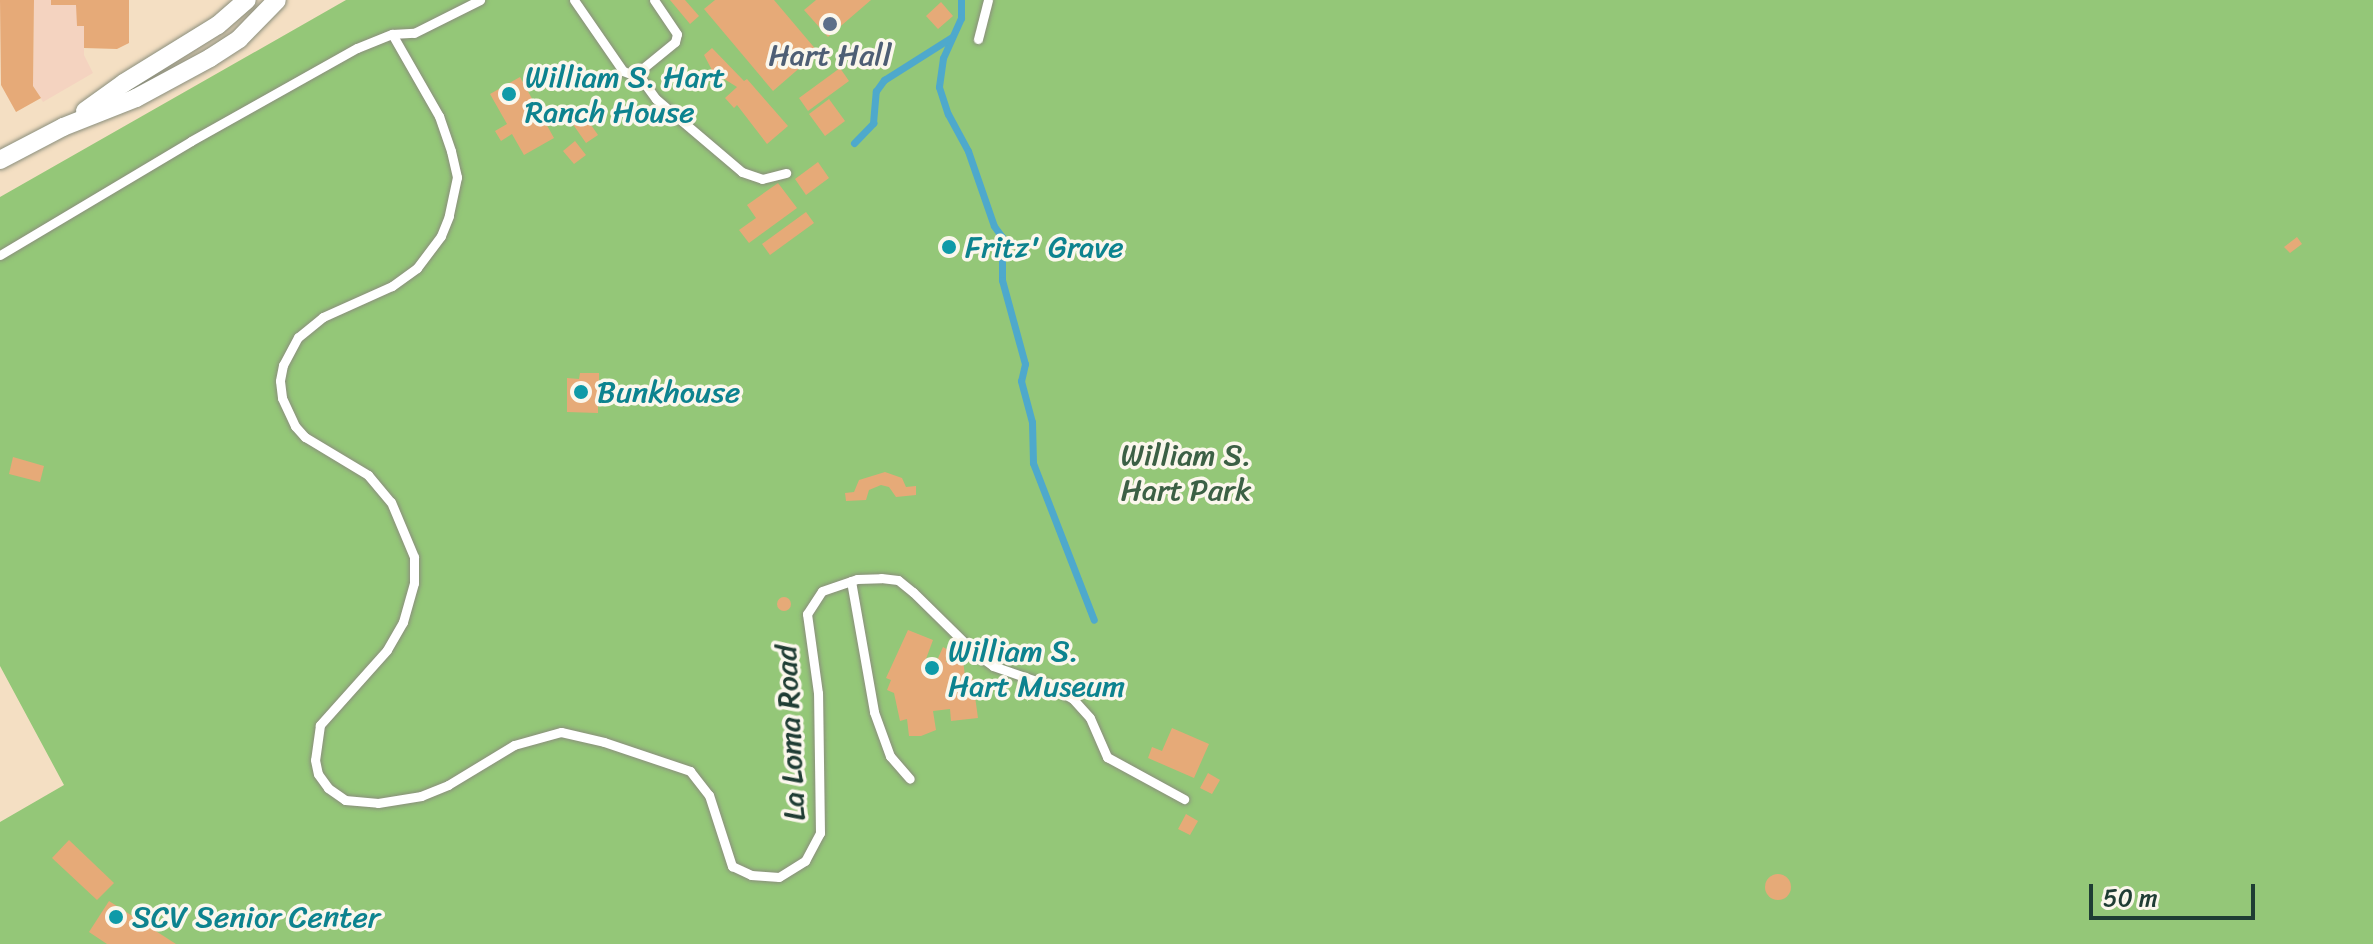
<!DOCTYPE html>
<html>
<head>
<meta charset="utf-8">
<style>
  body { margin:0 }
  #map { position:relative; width:2373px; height:944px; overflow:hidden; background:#f4dfc3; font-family:Sriracha,sans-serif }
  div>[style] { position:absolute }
  .built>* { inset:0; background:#f4d3c0 }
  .green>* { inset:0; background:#94c778 }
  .stream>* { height:7px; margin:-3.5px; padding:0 3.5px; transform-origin:3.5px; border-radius:3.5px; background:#4ea9cc }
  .building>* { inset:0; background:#e6aa78 }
  .round { border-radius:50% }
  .roads { filter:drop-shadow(0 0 2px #8a8e7c) drop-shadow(0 0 2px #8a8e7c) }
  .lane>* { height:9px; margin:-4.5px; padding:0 4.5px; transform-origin:4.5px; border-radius:4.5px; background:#fff }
  .street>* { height:18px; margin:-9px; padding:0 9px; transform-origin:9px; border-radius:9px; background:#fff }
  .dots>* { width:22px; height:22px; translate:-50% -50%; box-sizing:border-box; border:4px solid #fbf7ec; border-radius:50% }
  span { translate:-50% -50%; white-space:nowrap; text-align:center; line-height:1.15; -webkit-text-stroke:7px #fbf7ec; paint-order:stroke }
  .service-label { font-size:30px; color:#4e5e75 }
  .culture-label { font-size:30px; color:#0d838f }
  .left { translate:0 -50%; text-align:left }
  .park-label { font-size:30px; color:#3c6045 }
  .street-label { font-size:30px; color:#1f3d34 }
  .scale { position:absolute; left:2089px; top:884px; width:166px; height:36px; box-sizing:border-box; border:4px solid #1f3d34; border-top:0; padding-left:10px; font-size:24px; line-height:28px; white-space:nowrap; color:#1f3d34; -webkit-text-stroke:6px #fbf7ec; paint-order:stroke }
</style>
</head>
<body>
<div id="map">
  <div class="built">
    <i style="clip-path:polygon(34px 0,84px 0,84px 55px,93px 73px,43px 102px,33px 86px)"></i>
  </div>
  <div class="green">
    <i style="clip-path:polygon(346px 0,2373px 0,2373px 944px,0 944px,0 822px,64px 785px,0 666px,0 197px)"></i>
  </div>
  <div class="stream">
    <i style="left:961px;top:0;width:18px;rotate:90deg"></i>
    <i style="left:961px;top:18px;width:44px;rotate:114.2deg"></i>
    <i style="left:943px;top:58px;width:29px;rotate:98deg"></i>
    <i style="left:939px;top:87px;width:28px;rotate:72deg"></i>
    <i style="left:948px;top:114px;width:42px;rotate:61.6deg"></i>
    <i style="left:968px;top:151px;width:79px;rotate:70.9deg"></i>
    <i style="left:994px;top:226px;width:14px;rotate:54deg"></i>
    <i style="left:1002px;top:237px;width:43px;rotate:90deg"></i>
    <i style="left:1002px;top:280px;width:87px;rotate:74.7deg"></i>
    <i style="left:1025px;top:364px;width:17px;rotate:103deg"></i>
    <i style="left:1021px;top:381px;width:42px;rotate:75deg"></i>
    <i style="left:1032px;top:422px;width:41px;rotate:88.6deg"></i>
    <i style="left:1033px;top:463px;width:168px;rotate:68.8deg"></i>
    <i style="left:854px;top:143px;width:28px;rotate:-46deg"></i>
    <i style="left:873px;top:123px;width:32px;rotate:-85deg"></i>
    <i style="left:876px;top:91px;width:14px;rotate:-54deg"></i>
    <i style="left:884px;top:80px;width:80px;rotate:-32.3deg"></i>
  </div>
  <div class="building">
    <i style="clip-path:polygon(0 0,34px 0,33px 86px,41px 98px,16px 112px,1px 85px)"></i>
    <i style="clip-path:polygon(51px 0,129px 0,129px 43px,117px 49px,84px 48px,84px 26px,77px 26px,76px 5px,51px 5px)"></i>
    <i style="clip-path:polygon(670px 0,685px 0,699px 16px,690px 24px)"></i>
    <i style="clip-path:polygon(715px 0,774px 0,818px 52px,773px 91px,704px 9px)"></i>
    <i style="clip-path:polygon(816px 0,871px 0,828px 37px,804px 10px)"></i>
    <i style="clip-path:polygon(941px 2px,953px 16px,938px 29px,926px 16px)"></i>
    <i style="clip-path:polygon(712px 48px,744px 81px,747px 79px,788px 126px,767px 144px,737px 105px,734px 108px,725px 98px,737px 87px,713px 72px,704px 55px)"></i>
    <i style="clip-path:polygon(840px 68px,849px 81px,808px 111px,799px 98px)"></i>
    <i style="clip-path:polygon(520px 77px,554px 138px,524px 155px,512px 134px,501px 141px,495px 131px,507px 124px,490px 94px)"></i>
    <i style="clip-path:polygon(829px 99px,845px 121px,825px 136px,809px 114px)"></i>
    <i style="clip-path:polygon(584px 115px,598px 135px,586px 143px,572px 123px)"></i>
    <i style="clip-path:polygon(575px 141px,586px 155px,574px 164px,563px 151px)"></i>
    <i style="clip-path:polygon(818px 162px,829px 178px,806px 195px,795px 179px)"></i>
    <i style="clip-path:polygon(778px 183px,797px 208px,749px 243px,739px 230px,756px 218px,747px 205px)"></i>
    <i style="clip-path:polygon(806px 212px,814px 223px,770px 255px,762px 244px)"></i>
    <i style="clip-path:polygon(2297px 237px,2302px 244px,2290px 253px,2284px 247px)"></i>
    <i style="clip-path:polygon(580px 373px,599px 373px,599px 389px,606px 389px,600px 392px,600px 400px,606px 401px,598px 403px,598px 413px,567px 412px,567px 378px,579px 379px)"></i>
    <i style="clip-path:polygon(13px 457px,44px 466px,40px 482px,9px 474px)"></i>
    <i style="clip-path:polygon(885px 472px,902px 478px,906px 487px,916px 486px,916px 495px,896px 497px,889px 487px,881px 485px,869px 490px,866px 500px,846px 501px,845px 493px,854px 492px,859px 480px)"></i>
    <i class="round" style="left:777px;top:597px;width:14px;height:14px"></i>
    <i style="clip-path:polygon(908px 630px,933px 640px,923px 667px,935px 665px,943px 647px,950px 651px,946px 662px,963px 660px,965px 676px,972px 675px,978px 718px,951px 721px,950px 709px,933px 711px,936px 730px,921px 736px,909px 736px,907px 719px,900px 721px,894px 693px,887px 690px,891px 680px,886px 678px)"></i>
    <i style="clip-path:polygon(1172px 728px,1209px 744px,1194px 778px,1148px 758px,1152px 747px,1162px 751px)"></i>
    <i style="clip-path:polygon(1208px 773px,1220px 780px,1212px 794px,1200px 788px)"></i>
    <i style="clip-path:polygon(1186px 814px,1198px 821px,1190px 835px,1178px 829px)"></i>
    <i style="clip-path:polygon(69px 840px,114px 883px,97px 900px,52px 858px)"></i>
    <i class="round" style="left:1765px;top:874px;width:26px;height:26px"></i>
    <i style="clip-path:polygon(109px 901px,176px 944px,107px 944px,89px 932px)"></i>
  </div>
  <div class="roads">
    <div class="lane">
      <i style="left:574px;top:0;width:86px;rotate:55.4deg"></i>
      <i style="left:623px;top:71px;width:9px;rotate:21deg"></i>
      <i style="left:631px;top:74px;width:6px;rotate:-9deg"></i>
      <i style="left:637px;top:73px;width:49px;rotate:-39.2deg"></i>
      <i style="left:675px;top:42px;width:8px;rotate:-76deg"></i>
      <i style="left:677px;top:34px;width:41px;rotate:-124.1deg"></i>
      <i style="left:392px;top:34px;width:95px;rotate:60.2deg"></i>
      <i style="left:439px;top:116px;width:37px;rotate:71deg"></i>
      <i style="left:451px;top:151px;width:27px;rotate:77deg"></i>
      <i style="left:457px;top:177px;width:40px;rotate:102deg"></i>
      <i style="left:449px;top:216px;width:22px;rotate:112deg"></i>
      <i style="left:441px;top:236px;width:40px;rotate:127deg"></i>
      <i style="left:417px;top:268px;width:31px;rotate:144deg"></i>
      <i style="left:392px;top:286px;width:76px;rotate:155.8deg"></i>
      <i style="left:323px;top:317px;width:32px;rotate:141deg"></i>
      <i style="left:298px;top:337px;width:32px;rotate:118deg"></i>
      <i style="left:283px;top:365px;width:16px;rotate:101deg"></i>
      <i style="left:280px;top:381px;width:17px;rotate:83deg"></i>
      <i style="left:282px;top:398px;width:31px;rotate:65deg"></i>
      <i style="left:295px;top:426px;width:15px;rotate:48deg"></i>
      <i style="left:305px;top:437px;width:74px;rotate:31.1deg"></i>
      <i style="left:368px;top:475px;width:35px;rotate:50deg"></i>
      <i style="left:391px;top:502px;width:60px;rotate:67.3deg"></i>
      <i style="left:414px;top:557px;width:26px;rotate:90deg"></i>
      <i style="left:414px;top:583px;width:41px;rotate:105.8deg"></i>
      <i style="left:403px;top:622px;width:32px;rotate:120deg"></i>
      <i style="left:387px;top:650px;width:101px;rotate:131.8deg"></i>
      <i style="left:320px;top:725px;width:35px;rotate:98deg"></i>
      <i style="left:315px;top:760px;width:14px;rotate:78deg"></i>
      <i style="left:318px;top:774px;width:17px;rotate:54deg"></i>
      <i style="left:328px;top:788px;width:21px;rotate:35deg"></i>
      <i style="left:345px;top:800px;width:33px;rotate:5deg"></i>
      <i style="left:378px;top:803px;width:44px;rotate:-9.2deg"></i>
      <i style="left:421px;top:796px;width:29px;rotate:-22deg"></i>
      <i style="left:448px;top:785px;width:77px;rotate:-31.2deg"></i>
      <i style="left:514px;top:745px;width:49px;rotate:-15.5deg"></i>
      <i style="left:561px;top:732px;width:44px;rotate:13.1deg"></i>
      <i style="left:604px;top:742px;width:91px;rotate:18.6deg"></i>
      <i style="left:690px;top:771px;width:31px;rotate:52deg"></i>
      <i style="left:709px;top:795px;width:75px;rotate:72.1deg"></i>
      <i style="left:732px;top:866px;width:21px;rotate:25deg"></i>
      <i style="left:751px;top:875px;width:28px;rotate:4deg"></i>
      <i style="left:779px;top:877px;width:31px;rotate:-32deg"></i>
      <i style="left:805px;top:861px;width:32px;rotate:-62deg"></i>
      <i style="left:820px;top:833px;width:140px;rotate:-90.8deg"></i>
      <i style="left:818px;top:693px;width:80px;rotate:-97.9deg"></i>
      <i style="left:807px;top:614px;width:27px;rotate:-57deg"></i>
      <i style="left:822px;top:591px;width:37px;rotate:-19deg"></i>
      <i style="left:857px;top:579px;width:24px;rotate:-2deg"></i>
      <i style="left:881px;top:578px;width:17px;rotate:7deg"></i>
      <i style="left:898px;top:580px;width:19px;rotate:39deg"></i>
      <i style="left:913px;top:592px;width:86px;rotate:44.5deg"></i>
      <i style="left:974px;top:652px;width:24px;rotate:36deg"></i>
      <i style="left:993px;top:666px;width:58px;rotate:19.1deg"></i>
      <i style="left:1048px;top:685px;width:29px;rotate:29deg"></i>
      <i style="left:1073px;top:699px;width:25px;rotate:48deg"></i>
      <i style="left:1090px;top:718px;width:43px;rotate:66.4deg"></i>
      <i style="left:1107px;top:757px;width:88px;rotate:28.6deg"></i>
      <i style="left:978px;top:39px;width:40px;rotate:-75.6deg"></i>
      <i style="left:637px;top:73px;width:32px;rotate:54deg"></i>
      <i style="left:656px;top:99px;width:113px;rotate:40.3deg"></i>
      <i style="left:742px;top:172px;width:21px;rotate:19deg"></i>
      <i style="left:762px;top:179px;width:25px;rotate:-14deg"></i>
      <i style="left:0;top:255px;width:222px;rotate:-30.8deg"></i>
      <i style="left:191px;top:141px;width:190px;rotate:-29.3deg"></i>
      <i style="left:357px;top:48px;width:38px;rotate:-22deg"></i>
      <i style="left:392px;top:34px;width:22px;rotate:-3deg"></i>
      <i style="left:414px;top:33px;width:74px;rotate:-26.6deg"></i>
      <i style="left:851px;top:581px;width:133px;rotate:80deg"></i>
      <i style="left:874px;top:712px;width:47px;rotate:70deg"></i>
      <i style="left:890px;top:756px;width:30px;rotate:49deg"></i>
    </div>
    <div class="street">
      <i style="left:85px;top:111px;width:48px;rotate:-35.7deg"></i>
      <i style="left:124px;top:83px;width:110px;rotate:-31.7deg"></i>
      <i style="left:218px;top:25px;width:38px;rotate:-41deg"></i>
      <i style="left:0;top:160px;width:71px;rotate:-27.6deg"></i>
      <i style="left:63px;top:127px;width:79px;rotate:-21.7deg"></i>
      <i style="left:136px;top:98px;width:84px;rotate:-28.4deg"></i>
      <i style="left:210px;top:58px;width:35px;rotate:-33deg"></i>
      <i style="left:239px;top:39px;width:54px;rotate:-45.7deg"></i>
    </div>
  </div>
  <div class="dots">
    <i style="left:830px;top:24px;background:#5c6f8a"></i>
    <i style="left:509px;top:94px;background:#0f9aa8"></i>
    <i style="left:949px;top:247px;background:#0f9aa8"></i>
    <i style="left:581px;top:392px;background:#0f9aa8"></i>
    <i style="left:932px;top:668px;background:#0f9aa8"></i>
    <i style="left:116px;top:917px;background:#0f9aa8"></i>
  </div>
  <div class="service-label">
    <span style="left:830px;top:55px">Hart Hall</span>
  </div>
  <div class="culture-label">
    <span class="left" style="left:525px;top:94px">William S. Hart<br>Ranch House</span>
    <span class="left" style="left:965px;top:247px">Fritz' Grave</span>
    <span class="left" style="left:597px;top:392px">Bunkhouse</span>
    <span class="left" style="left:948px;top:668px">William S.<br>Hart Museum</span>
    <span class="left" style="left:132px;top:917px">SCV Senior Center</span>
  </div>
  <div class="park-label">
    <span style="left:1186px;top:472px">William S.<br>Hart Park</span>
  </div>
  <div class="street-label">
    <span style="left:790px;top:733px;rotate:-93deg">La Loma Road</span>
  </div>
  <div class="scale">50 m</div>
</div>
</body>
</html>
